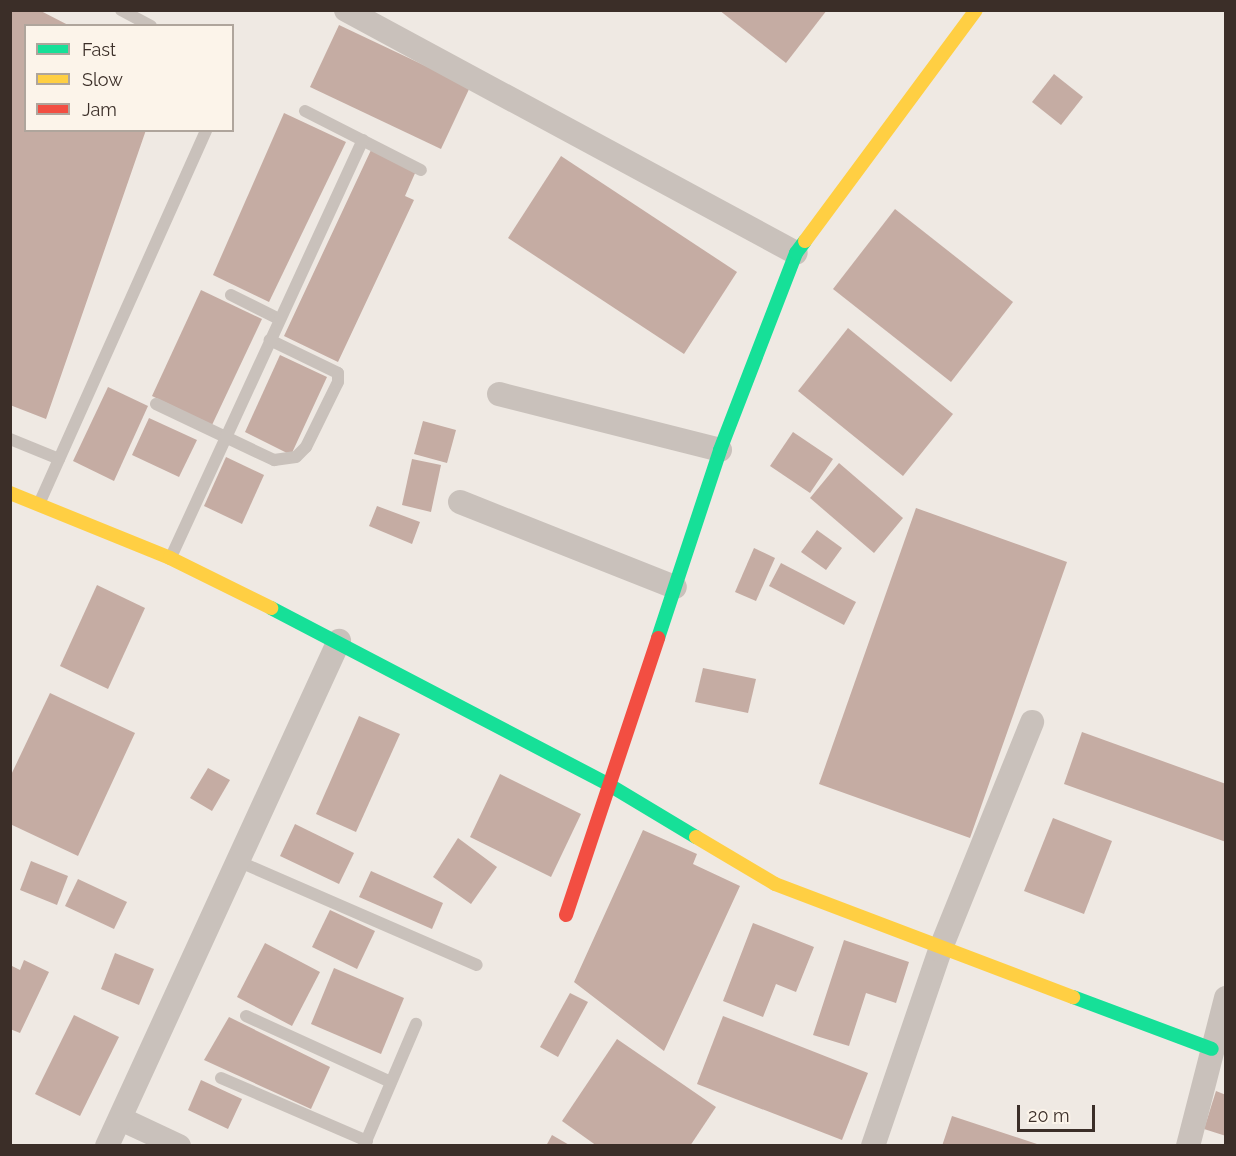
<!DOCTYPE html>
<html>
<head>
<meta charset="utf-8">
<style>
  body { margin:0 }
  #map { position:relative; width:1236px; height:1156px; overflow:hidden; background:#efe9e3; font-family:Raleway,sans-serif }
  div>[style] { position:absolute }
  .building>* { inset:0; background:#c5aca3 }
  .lane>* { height:12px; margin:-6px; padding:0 6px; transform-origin:6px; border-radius:6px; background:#c9c1bb }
  .street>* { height:24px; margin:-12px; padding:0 12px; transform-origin:12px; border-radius:12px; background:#c9c1bb }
  .fast>* { height:14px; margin:-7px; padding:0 7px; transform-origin:7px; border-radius:7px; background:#16e098 }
  .slow>* { height:14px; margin:-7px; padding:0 7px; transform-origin:7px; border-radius:7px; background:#ffcf43 }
  .jam>* { height:14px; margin:-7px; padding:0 7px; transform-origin:7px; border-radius:7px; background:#f24e42 }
  span { translate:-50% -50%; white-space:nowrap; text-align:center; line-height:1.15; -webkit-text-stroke:6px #fcf4ea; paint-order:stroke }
  .frame { position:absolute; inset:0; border:12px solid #3b2e28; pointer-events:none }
  .legend { position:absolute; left:24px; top:24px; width:210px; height:108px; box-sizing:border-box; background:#fcf4ea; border:2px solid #afa59c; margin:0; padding:8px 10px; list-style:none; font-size:18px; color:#3b2e28 }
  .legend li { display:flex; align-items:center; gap:12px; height:30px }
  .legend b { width:30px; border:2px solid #afa59c }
  .scale { position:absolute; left:1017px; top:1105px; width:78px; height:27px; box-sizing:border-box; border:3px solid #3b2e28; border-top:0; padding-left:8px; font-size:18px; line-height:21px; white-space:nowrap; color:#3b2e28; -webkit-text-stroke:4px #fcf4ea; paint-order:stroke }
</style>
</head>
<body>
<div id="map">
  <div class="building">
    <i style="clip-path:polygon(10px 10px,39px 10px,70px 26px,26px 26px,26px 130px,146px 130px,46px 419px,10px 405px)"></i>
    <i style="clip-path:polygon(719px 10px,827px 10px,786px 63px)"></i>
    <i style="clip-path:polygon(339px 25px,470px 87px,441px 149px,310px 87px)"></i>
    <i style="clip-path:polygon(1054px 74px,1083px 97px,1061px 125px,1032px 102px)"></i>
    <i style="clip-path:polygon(284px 113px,346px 142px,269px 302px,213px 275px)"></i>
    <i style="clip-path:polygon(371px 150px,416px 171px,405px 196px,414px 200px,338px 362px,284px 336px)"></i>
    <i style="clip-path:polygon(561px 156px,737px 272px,684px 354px,508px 238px)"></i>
    <i style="clip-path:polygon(895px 209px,1013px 302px,951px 382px,833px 289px)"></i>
    <i style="clip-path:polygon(201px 290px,262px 319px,212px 425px,152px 396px)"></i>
    <i style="clip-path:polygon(848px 328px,953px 414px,903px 476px,798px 391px)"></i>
    <i style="clip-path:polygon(280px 355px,327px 377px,291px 455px,245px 432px)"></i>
    <i style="clip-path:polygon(108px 387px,148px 406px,114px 481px,73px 461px)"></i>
    <i style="clip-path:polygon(149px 418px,197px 440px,179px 477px,132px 455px)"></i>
    <i style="clip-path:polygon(423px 421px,456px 430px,447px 463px,414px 454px)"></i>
    <i style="clip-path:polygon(793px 432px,833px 459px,810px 493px,770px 466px)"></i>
    <i style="clip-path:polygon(226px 457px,264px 475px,242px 524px,204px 506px)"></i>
    <i style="clip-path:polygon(412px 459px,441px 465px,431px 512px,402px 505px)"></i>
    <i style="clip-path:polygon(839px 463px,903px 518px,874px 553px,810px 498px)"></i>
    <i style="clip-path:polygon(377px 506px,420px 522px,412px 544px,369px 526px)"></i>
    <i style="clip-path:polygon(916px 508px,1067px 562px,970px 838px,819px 784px)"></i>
    <i style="clip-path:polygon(817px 530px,842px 548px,826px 570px,801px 552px)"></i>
    <i style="clip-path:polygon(754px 548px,775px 558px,756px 601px,735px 592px)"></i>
    <i style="clip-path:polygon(781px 563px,856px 602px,844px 625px,769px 586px)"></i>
    <i style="clip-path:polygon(97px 585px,145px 608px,108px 689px,60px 666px)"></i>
    <i style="clip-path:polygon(703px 668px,756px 679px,748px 713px,695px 702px)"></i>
    <i style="clip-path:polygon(50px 693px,135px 733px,78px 856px,10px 824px,10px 777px)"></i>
    <i style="clip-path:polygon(359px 716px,400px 734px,356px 832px,316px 814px)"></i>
    <i style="clip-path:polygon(1082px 732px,1226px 784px,1226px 842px,1064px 784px)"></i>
    <i style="clip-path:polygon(208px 768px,230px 780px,212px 811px,190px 798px)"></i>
    <i style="clip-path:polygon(500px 774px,581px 814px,551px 877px,470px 837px)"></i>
    <i style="clip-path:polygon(1053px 818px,1112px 841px,1084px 914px,1024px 891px)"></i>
    <i style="clip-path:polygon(295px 824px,354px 853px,339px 884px,280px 856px)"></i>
    <i style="clip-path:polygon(643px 830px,697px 854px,693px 864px,740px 886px,664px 1051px,574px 982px)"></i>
    <i style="clip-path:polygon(458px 838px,497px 867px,471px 904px,433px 877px)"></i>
    <i style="clip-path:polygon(31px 861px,68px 876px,57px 905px,20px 890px)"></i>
    <i style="clip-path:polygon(371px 871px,443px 903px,432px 929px,359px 897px)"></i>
    <i style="clip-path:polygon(78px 879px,127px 902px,114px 929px,65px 906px)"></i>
    <i style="clip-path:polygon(330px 910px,375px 931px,357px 969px,312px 947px)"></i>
    <i style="clip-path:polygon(753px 923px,814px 947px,796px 992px,776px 984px,763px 1017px,723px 1001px)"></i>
    <i style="clip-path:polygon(844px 940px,909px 962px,896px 1003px,866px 993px,849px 1046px,813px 1035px)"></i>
    <i style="clip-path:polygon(265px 943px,320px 972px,292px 1026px,237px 997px)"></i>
    <i style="clip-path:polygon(115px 953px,154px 969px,139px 1005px,101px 989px)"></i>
    <i style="clip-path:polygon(24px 960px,49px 972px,20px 1033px,10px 1029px,10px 965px,20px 970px)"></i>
    <i style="clip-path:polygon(334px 968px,404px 998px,381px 1054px,311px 1024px)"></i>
    <i style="clip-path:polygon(570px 993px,588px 1002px,558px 1057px,540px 1047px)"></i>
    <i style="clip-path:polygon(74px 1015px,119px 1037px,80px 1116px,35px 1094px)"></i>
    <i style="clip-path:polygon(723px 1016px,868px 1073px,842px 1140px,697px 1084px)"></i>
    <i style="clip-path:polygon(229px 1017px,330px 1067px,311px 1109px,204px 1060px)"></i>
    <i style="clip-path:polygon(617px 1039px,716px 1107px,690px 1146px,597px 1146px,562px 1121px)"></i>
    <i style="clip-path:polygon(201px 1080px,242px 1099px,228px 1129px,188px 1110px)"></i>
    <i style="clip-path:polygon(1216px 1091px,1226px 1095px,1226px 1136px,1204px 1129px)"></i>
    <i style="clip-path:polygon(952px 1116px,1040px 1145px,1040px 1146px,942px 1146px)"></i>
    <i style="clip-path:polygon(552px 1135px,571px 1146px,546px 1146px)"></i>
  </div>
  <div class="lane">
    <i style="left:121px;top:10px;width:34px;rotate:28deg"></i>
    <i style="left:305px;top:111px;width:130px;rotate:27deg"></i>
    <i style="left:231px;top:295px;width:54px;rotate:26.6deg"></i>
    <i style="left:156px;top:404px;width:131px;rotate:25.4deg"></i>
    <i style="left:274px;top:460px;width:22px;rotate:-8deg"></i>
    <i style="left:296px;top:457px;width:14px;rotate:-45deg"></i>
    <i style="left:306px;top:447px;width:72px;rotate:-63.8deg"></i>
    <i style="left:338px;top:382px;width:9px;rotate:-90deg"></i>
    <i style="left:338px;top:373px;width:76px;rotate:-154.1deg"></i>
    <i style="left:10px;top:439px;width:53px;rotate:22.2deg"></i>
    <i style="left:39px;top:504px;width:410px;rotate:-65.9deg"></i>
    <i style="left:171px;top:557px;width:459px;rotate:-65.3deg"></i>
    <i style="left:240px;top:862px;width:258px;rotate:23.5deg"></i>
    <i style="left:246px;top:1016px;width:159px;rotate:24.5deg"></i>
    <i style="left:221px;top:1078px;width:159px;rotate:23.3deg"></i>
    <i style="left:364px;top:1146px;width:133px;rotate:-66.9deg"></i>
  </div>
  <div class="street">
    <i style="left:346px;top:10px;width:511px;rotate:28.37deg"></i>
    <i style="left:499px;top:394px;width:228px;rotate:14.2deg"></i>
    <i style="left:460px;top:502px;width:231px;rotate:21.6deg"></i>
    <i style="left:121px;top:1119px;width:64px;rotate:25deg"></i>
    <i style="left:107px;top:1146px;width:556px;rotate:-65.33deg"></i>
    <i style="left:873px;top:1146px;width:207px;rotate:-71.1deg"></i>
    <i style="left:940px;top:950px;width:246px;rotate:-68deg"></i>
    <i style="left:1188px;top:1146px;width:153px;rotate:-75.6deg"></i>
  </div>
  <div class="fast">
    <i style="left:271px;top:608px;width:384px;rotate:27.6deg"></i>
    <i style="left:611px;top:786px;width:99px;rotate:31deg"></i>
    <i style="left:658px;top:638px;width:198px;rotate:-71.7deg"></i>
    <i style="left:720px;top:450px;width:211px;rotate:-68.9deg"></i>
    <i style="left:796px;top:253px;width:15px;rotate:-53deg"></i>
    <i style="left:1073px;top:997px;width:148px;rotate:20.5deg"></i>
  </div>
  <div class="slow">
    <i style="left:805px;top:241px;width:287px;rotate:-53.5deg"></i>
    <i style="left:10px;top:493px;width:173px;rotate:22.1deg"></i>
    <i style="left:170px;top:558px;width:113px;rotate:26.3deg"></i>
    <i style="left:696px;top:837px;width:92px;rotate:30.7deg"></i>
    <i style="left:775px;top:884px;width:319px;rotate:20.8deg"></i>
  </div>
  <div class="jam">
    <i style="left:566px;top:915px;width:292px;rotate:-71.6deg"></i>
  </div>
  <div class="frame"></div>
  <ul class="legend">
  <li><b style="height:8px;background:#16e098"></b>Fast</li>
  <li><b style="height:8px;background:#ffcf43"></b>Slow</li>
  <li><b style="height:8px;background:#f24e42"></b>Jam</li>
  </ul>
  <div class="scale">20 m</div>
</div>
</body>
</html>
